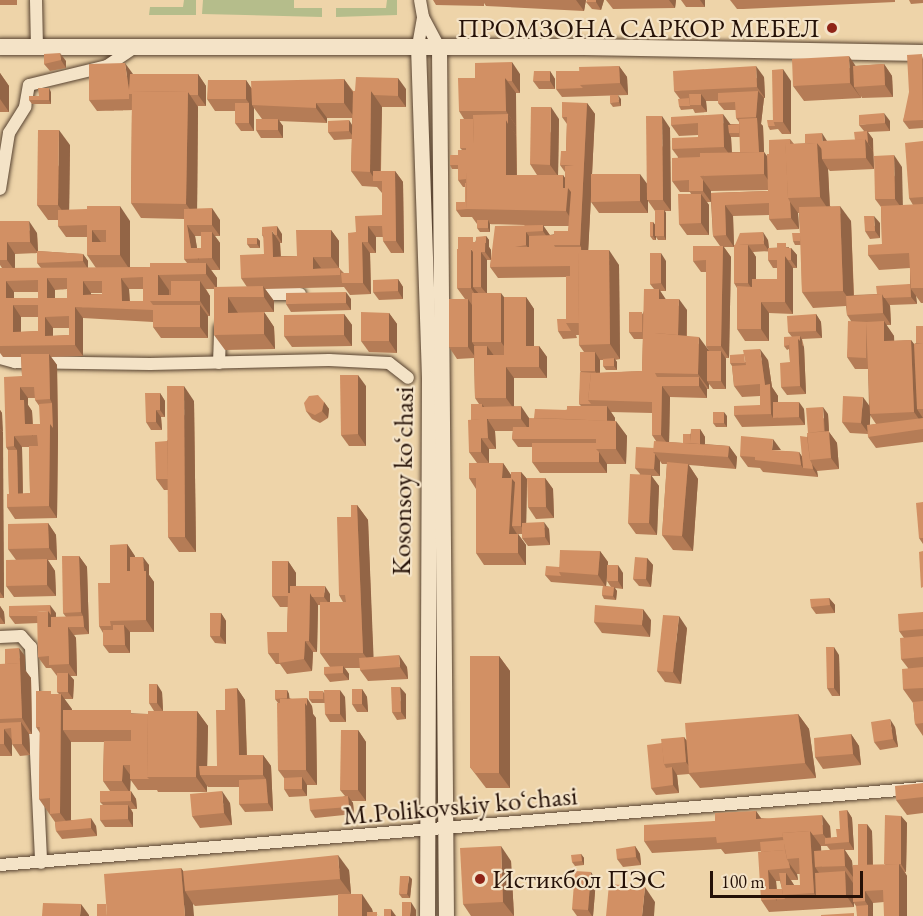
<!DOCTYPE html>
<html>
<head>
<meta charset="utf-8">
<style>
  body { margin:0 }
  #map { position:relative; width:923px; height:916px; overflow:hidden; background:#eed4a9; font-family:"EB Garamond",serif }
  div>[style] { position:absolute }
  .green>* { inset:0; background:#b5bd8b }
  .roads { filter:drop-shadow(0 0 2px #574230) drop-shadow(0 0 2px #574230) }
  .minor>* { height:12px; margin:-6px; padding:0 6px; transform-origin:6px; border-radius:6px; background:#f4e3c7 }
  .tertiary>* { height:15px; margin:-7.5px; padding:0 7.5px; transform-origin:7.5px; border-radius:7.5px; background:#f4e3c7 }
  .secondary>* { height:16px; margin:-8px; padding:0 8px; transform-origin:8px; border-radius:8px; background:#f4e3c7 }
  .wall>* { inset:0; background:#b57c56 }
  .shaded-wall>* { inset:0; background:#936546 }
  .building>* { inset:0; background:#d29064 }
  .dots>* { width:16px; height:16px; translate:-50% -50%; box-sizing:border-box; border:3px solid #f4e3c7; border-radius:50% }
  span { translate:-50% -50%; white-space:nowrap; text-align:center; line-height:1.15; -webkit-text-stroke:4.5px #f4e3c7; paint-order:stroke }
  .poi-label { font-size:27px; color:#251107 }
  .right { translate:-100% -50%; text-align:right }
  .left { translate:0 -50%; text-align:left }
  .street-label { font-size:27px; color:#251107 }
  .scale { position:absolute; left:710px; top:871px; width:153px; height:27px; box-sizing:border-box; border:3px solid #251107; border-top:0; padding-left:8px; font-size:18px; line-height:21px; white-space:nowrap; color:#251107; -webkit-text-stroke:4px #f4e3c7; paint-order:stroke }
</style>
</head>
<body>
<div id="map">
  <div class="green">
    <i style="clip-path:polygon(184px 0,196px 0,196px 15px,149px 15px,150px 7px,183px 7px)"></i>
    <i style="clip-path:polygon(203px 0,294px 0,294px 8px,322px 8px,322px 17px,202px 14px)"></i>
    <i style="clip-path:polygon(387px 0,397px 0,397px 15px,336px 17px,336px 8px,386px 8px)"></i>
  </div>
  <div class="roads">
    <div class="minor">
      <i style="left:36px;top:0;width:46px;rotate:88.8deg"></i>
      <i style="left:423px;top:17px;width:34px;rotate:62deg"></i>
      <i style="left:418px;top:46px;width:29px;rotate:-80deg"></i>
      <i style="left:423px;top:17px;width:17px;rotate:-100deg"></i>
      <i style="left:0;top:189px;width:57px;rotate:-80.9deg"></i>
      <i style="left:9px;top:133px;width:31px;rotate:-58deg"></i>
      <i style="left:25px;top:107px;width:22px;rotate:-80deg"></i>
      <i style="left:29px;top:85px;width:80px;rotate:-13.7deg"></i>
      <i style="left:107px;top:66px;width:36px;rotate:-34deg"></i>
      <i style="left:255px;top:294px;width:45px"></i>
      <i style="left:0;top:358px;width:16px;rotate:15deg"></i>
      <i style="left:15px;top:362px;width:135px;rotate:0.8deg"></i>
      <i style="left:150px;top:364px;width:179px;rotate:-1.3deg"></i>
      <i style="left:329px;top:360px;width:60px;rotate:2.9deg"></i>
      <i style="left:389px;top:363px;width:24px;rotate:38deg"></i>
      <i style="left:219px;top:363px;width:35px;rotate:-88deg"></i>
      <i style="left:0;top:637px;width:21px;rotate:-3deg"></i>
      <i style="left:21px;top:636px;width:15px;rotate:48deg"></i>
      <i style="left:31px;top:647px;width:216px;rotate:87.3deg"></i>
      <i style="left:0;top:865px;width:926px;rotate:-4.77deg"></i>
    </div>
    <div class="tertiary">
      <i style="left:418px;top:46px;width:332px;rotate:88.1deg"></i>
      <i style="left:429px;top:378px;width:538px;rotate:90.21deg"></i>
      <i style="left:439px;top:47px;width:869px;rotate:89.54deg"></i>
    </div>
    <div class="secondary">
      <i style="left:0;top:47px;width:584px"></i>
      <i style="left:584px;top:47px;width:339px;rotate:1deg"></i>
    </div>
  </div>
  <div class="wall">
    <i style="clip-path:polygon(0 0,17px 0,17px 5px,0 5px)"></i>
    <i style="clip-path:polygon(433px 0,586px 0,584px 11px,486px 6px,484px 3px,484px 6px,436px 5px)"></i>
    <i style="clip-path:polygon(604px 0,601px 10px,592px 9px,586px 2px)"></i>
    <i style="clip-path:polygon(606px 0,676px 0,675px 8px,613px 9px)"></i>
    <i style="clip-path:polygon(681px 0,705px 0,705px 7px,686px 7px)"></i>
    <i style="clip-path:polygon(730px 0,895px 0,895px 2px,743px 9px,737px 9px)"></i>
    <i style="clip-path:polygon(909px 0,923px 0,923px 3px,911px 4px)"></i>
    <i style="clip-path:polygon(44px 54px,66px 61px,66px 68px,50px 71px,44px 64px)"></i>
    <i style="clip-path:polygon(923px 56px,923px 128px,909px 129px,903px 121px)"></i>
    <i style="clip-path:polygon(884px 64px,892px 76px,893px 97px,862px 98px,861px 96px,861px 98px,804px 101px,793px 86px,856px 66px)"></i>
    <i style="clip-path:polygon(619px 66px,627px 77px,628px 95px,562px 97px,556px 89px,580px 71px)"></i>
    <i style="clip-path:polygon(550px 71px,555px 79px,555px 89px,539px 89px,533px 81px)"></i>
    <i style="clip-path:polygon(0 73px,9px 86px,9px 112px,0 112px)"></i>
    <i style="clip-path:polygon(evenodd,133px 74px,198px 74px,206px 86px,206px 106px,198px 106px,197px 209px,220px 220px,220px 236px,215px 236px,220px 243px,220px 270px,211px 270px,217px 278px,217px 287px,247px 287px,241px 278px,264px 254px,264px 238px,262px 235px,282px 234px,282px 243px,280px 243px,281px 256px,297px 256px,331px 230px,339px 241px,339px 268px,344px 273px,349px 273px,356px 232px,382px 215px,382px 193px,377px 187px,362px 186px,351px 171px,352px 139px,334px 140px,328px 132px,352px 125px,352px 118px,327px 118px,327px 123px,279px 121px,283px 126px,283px 138px,261px 138px,256px 130px,262px 119px,254px 108px,254px 131px,241px 131px,235px 123px,235px 111px,215px 111px,207px 99px,246px 80px,251px 88px,344px 79px,353px 91px,406px 89px,406px 107px,382px 107px,381px 171px,395px 171px,403px 182px,404px 253px,391px 253px,383px 241px,383px 237px,376px 237px,376px 253px,370px 253px,371px 294px,350px 295px,344px 287px,265px 289px,274px 301px,274px 312px,264px 312px,274px 327px,275px 349px,225px 350px,214px 335px,214px 289px,206px 289px,210px 296px,210px 316px,208px 316px,208px 338px,161px 338px,153px 327px,153px 322px,83px 318px,83px 356px,51px 357px,57px 365px,58px 435px,57px 518px,15px 519px,7px 507px,9px 494px,8px 450px,6px 447px,22px 376px,21px 357px,3px 357px,0 353px,0 268px,2px 268px,0 265px,0 221px,37px 233px,38px 251px,83px 254px,88px 261px,88px 268px,96px 268px,87px 255px,87px 237px,66px 237px,58px 226px,58px 220px,48px 220px,37px 205px,70px 145px,69px 210px,130px 221px,130px 267px,150px 267px,187px 263px,184px 259px,184px 219px,141px 218px,131px 203px,132px 110px,97px 111px,89px 100px,133px 74px,195px 236px,201px 236px,201px 248px,197px 248px,195px 236px,133px 74px,37px 253px,37px 263px,41px 268px,15px 268px,15px 254px,37px 253px,133px 74px,67px 289px,67px 298px,55px 298px,55px 290px,67px 289px,133px 74px,129px 289px,143px 289px,143px 301px,130px 301px,129px 289px,133px 74px,14px 292px,38px 292px,38px 298px,14px 298px,14px 292px,133px 74px,91px 293px,102px 293px,102px 294px,91px 294px,91px 293px,133px 74px,21px 317px,38px 317px,38px 331px,21px 332px,21px 317px,133px 74px,53px 328px,69px 328px,69px 335px,53px 336px,53px 328px,133px 74px,28px 398px,35px 398px,35px 400px,40px 407px,40px 424px,33px 424px,32px 411px,28px 405px,28px 398px,133px 74px,22px 447px,29px 447px,30px 493px,23px 494px,22px 447px)"></i>
    <i style="clip-path:polygon(evenodd,520px 74px,520px 93px,516px 93px,517px 175px,537px 175px,530px 164px,559px 119px,558px 175px,563px 175px,565px 178px,565px 172px,560px 165px,566px 151px,567px 124px,562px 117px,587px 103px,595px 114px,592px 174px,647px 184px,670px 128px,671px 211px,665px 211px,666px 213px,666px 240px,658px 240px,656px 237px,656px 240px,653px 240px,650px 236px,653px 222px,655px 225px,655px 211px,648px 201px,648px 213px,599px 213px,591px 202px,591px 199px,588px 250px,619px 265px,620px 359px,615px 360px,617px 362px,617px 370px,606px 370px,603px 366px,603px 360px,600px 360px,600px 373px,642px 371px,643px 339px,634px 339px,629px 332px,643px 313px,654px 289px,650px 284px,666px 261px,666px 291px,660px 291px,665px 299px,687px 310px,687px 336px,709px 351px,706px 346px,706px 272px,701px 272px,693px 261px,720px 246px,713px 236px,711px 202px,707px 202px,709px 205px,709px 235px,687px 235px,679px 224px,691px 194px,690px 192px,680px 192px,672px 181px,678px 157px,672px 149px,698px 137px,698px 135px,679px 136px,671px 125px,671px 117px,730px 124px,739px 124px,739px 122px,736px 118px,736px 110px,724px 110px,718px 103px,718px 101px,706px 101px,707px 112px,695px 113px,693px 109px,681px 110px,679px 106px,680px 99px,674px 91px,764px 77px,765px 98px,764px 98px,761px 124px,763px 126px,764px 152px,767px 156px,790px 139px,794px 144px,855px 140px,864px 131px,859px 125px,890px 121px,890px 131px,868px 132px,873px 139px,874px 169px,830px 171px,828px 169px,830px 206px,851px 221px,854px 295px,877px 294px,910px 284px,910px 268px,879px 270px,868px 255px,882px 244px,881px 207px,875px 199px,902px 167px,902px 205px,913px 205px,909px 198px,923px 141px,923px 303px,921px 303px,916px 296px,917px 304px,890px 305px,891px 325px,886px 325px,894px 336px,894px 341px,911px 340px,914px 344px,916px 343px,923px 326px,923px 442px,876px 448px,868px 437px,868px 434px,850px 433px,842px 422px,869px 407px,868px 369px,855px 369px,847px 357px,851px 321px,847px 315px,846px 306px,813px 308px,802px 292px,801px 245px,795px 245px,793px 241px,800px 233px,799px 213px,798px 213px,799px 229px,777px 230px,769px 219px,769px 215px,733px 216px,734px 247px,724px 247px,731px 257px,729px 358px,726px 358px,726px 389px,713px 389px,709px 384px,709px 389px,707px 389px,707px 398px,670px 397px,669px 442px,683px 443px,690px 434px,700px 429px,705px 437px,705px 444px,729px 446px,737px 457px,736px 469px,689px 465px,698px 479px,693px 551px,673px 550px,662px 535px,667px 464px,662px 464px,660px 461px,660px 476px,651px 476px,659px 486px,657px 535px,636px 534px,628px 523px,640px 474px,635px 468px,654px 448px,656px 441px,652px 435px,652px 413px,611px 412px,615px 418px,615px 421px,627px 436px,626px 464px,607px 464px,607px 473px,540px 473px,532px 462px,532px 447px,518px 447px,512px 439px,513px 431px,495px 431px,496px 449px,489px 449px,489px 463px,477px 463px,469px 452px,471px 420px,479px 404px,475px 398px,474px 358px,457px 359px,449px 347px,465px 299px,457px 288px,476px 240px,486px 236px,489px 240px,489px 247px,491px 250px,491px 259px,525px 225px,490px 224px,490px 232px,480px 232px,477px 228px,477px 224px,472px 217px,461px 217px,456px 210px,465px 202px,465px 187px,463px 187px,458px 180px,458px 169px,452px 169px,450px 165px,462px 150px,460px 148px,464px 119px,459px 111px,475px 78px,520px 74px,731px 137px,740px 137px,740px 152px,732px 152px,731px 137px,520px 74px,768px 190px,768px 191px,711px 193px,711px 191px,768px 190px,520px 74px,543px 226px,569px 226px,568px 231px,550px 235px,543px 226px,520px 74px,487px 260px,491px 260px,490px 267px,498px 278px,566px 277px,566px 319px,558px 331px,563px 339px,577px 338px,576px 335px,579px 335px,579px 345px,584px 352px,580px 371px,581px 372px,579px 404px,581px 406px,534px 418px,529px 427px,529px 418px,514px 406px,514px 378px,547px 378px,547px 357px,539px 346px,534px 346px,534px 309px,526px 297px,504px 297px,487px 293px,487px 260px,520px 74px,870px 415px,876px 424px,870px 425px,870px 415px)"></i>
    <i style="clip-path:polygon(791px 81px,791px 134px,782px 134px,778px 129px,770px 130px,768px 126px,773px 120px)"></i>
    <i style="clip-path:polygon(51px 92px,51px 104px,32px 104px,29px 100px,39px 96px)"></i>
    <i style="clip-path:polygon(621px 99px,621px 106px,613px 107px,610px 103px)"></i>
    <i style="clip-path:polygon(880px 223px,880px 238px,870px 239px,865px 231px)"></i>
    <i style="clip-path:polygon(257px 238px,260px 241px,260px 248px,250px 248px,247px 244px)"></i>
    <i style="clip-path:polygon(evenodd,768px 240px,769px 248px,789px 247px,789px 248px,791px 248px,797px 255px,797px 268px,793px 268px,793px 314px,769px 313px,769px 341px,745px 341px,737px 329px,737px 288px,734px 283px,734px 245px,768px 240px,768px 251px,768px 260px,773px 268px,777px 268px,777px 279px,756px 279px,756px 257px,753px 252px,768px 251px)"></i>
    <i style="clip-path:polygon(398px 279px,403px 287px,403px 299px,379px 300px,373px 292px)"></i>
    <i style="clip-path:polygon(351px 299px,351px 310px,291px 312px,286px 304px)"></i>
    <i style="clip-path:polygon(389px 313px,397px 324px,397px 353px,369px 352px,361px 341px)"></i>
    <i style="clip-path:polygon(344px 314px,352px 325px,352px 346px,292px 347px,284px 336px)"></i>
    <i style="clip-path:polygon(816px 314px,821px 322px,822px 338px,802px 339px,804px 347px,806px 394px,787px 395px,781px 387px,790px 362px,789px 349px,787px 350px,784px 346px,792px 337px,788px 332px)"></i>
    <i style="clip-path:polygon(768px 360px,772px 387px,778px 396px,778px 402px,804px 409px,805px 425px,742px 427px,734px 415px,760px 405px,760px 396px,742px 397px,734px 386px,732px 366px,730px 363px)"></i>
    <i style="clip-path:polygon(366px 386px,366px 446px,349px 446px,341px 435px)"></i>
    <i style="clip-path:polygon(160px 393px,165px 401px,165px 417px,161px 417px,162px 430px,151px 430px,146px 422px)"></i>
    <i style="clip-path:polygon(194px 401px,196px 552px,179px 552px,168px 537px,168px 490px,164px 490px,156px 479px,167px 441px)"></i>
    <i style="clip-path:polygon(324px 402px,329px 409px,328px 418px,320px 423px,312px 419px,306px 411px)"></i>
    <i style="clip-path:polygon(0 410px,2px 413px,4px 598px,0 598px)"></i>
    <i style="clip-path:polygon(828px 414px,829px 432px,837px 443px,839px 469px,817px 471px,818px 477px,763px 472px,760px 468px,748px 467px,740px 456px,781px 451px,799px 452px,802px 457px,808px 433px)"></i>
    <i style="clip-path:polygon(727px 416px,727px 427px,716px 427px,713px 423px)"></i>
    <i style="clip-path:polygon(503px 463px,511px 475px,511px 478px,521px 472px,527px 479px,526px 523px,549px 529px,550px 545px,528px 546px,522px 538px,522px 534px,518px 534px,526px 545px,526px 565px,484px 565px,476px 553px,476px 489px,469px 478px)"></i>
    <i style="clip-path:polygon(545px 478px,553px 489px,554px 518px,536px 519px,528px 507px)"></i>
    <i style="clip-path:polygon(923px 502px,923px 544px,919px 538px)"></i>
    <i style="clip-path:polygon(357px 505px,368px 520px,373px 657px,407px 667px,408px 679px,368px 681px,360px 670px,360px 668px,345px 668px,349px 674px,349px 680px,330px 682px,324px 674px,330px 667px,320px 653px,320px 605px,318px 605px,317px 652px,313px 652px,312px 671px,287px 674px,280px 664px,276px 664px,268px 653px,287px 632px,288px 607px,280px 607px,272px 596px,288px 561px,296px 573px,296px 586px,330px 594px,330px 602px,343px 602px,339px 595px,351px 517px)"></i>
    <i style="clip-path:polygon(48px 523px,56px 535px,57px 560px,48px 560px,55px 571px,56px 596px,14px 597px,6px 586px,16px 560px,8px 549px)"></i>
    <i style="clip-path:polygon(127px 544px,135px 557px,149px 565px,149px 575px,154px 582px,154px 632px,130px 632px,130px 653px,109px 653px,103px 645px,103px 633px,99px 626px,110px 583px)"></i>
    <i style="clip-path:polygon(evenodd,600px 551px,608px 562px,608px 565px,623px 573px,623px 589px,615px 588px,617px 591px,616px 600px,604px 599px,602px 595px,603px 586px,551px 582px,545px 575px,559px 567px,600px 551px,607px 577px,607px 581px,611px 587px,606px 586px,607px 577px)"></i>
    <i style="clip-path:polygon(79px 556px,87px 567px,89px 634px,74px 635px,76px 638px,77px 676px,70px 676px,74px 680px,73px 699px,64px 699px,72px 710px,148px 714px,154px 711px,149px 703px,162px 692px,163px 711px,197px 711px,208px 726px,207px 766px,217px 766px,225px 710px,237px 688px,245px 700px,247px 755px,263px 755px,271px 766px,273px 811px,245px 812px,239px 804px,239px 787px,208px 787px,207px 786px,207px 792px,158px 792px,157px 790px,138px 790px,130px 779px,130px 791px,136px 799px,137px 809px,131px 809px,133px 813px,133px 827px,105px 827px,100px 820px,103px 805px,100px 802px,110px 791px,103px 781px,104px 742px,71px 742px,71px 820px,96px 826px,97px 836px,62px 839px,56px 831px,55px 822px,39px 799px,40px 733px,36px 727px,53px 694px,59px 694px,57px 692px,57px 676px,51px 668px,46px 668px,38px 657px,38px 623px,15px 624px,9px 616px,56px 613px,56px 617px,66px 617px,63px 613px)"></i>
    <i style="clip-path:polygon(647px 558px,653px 565px,651px 587px,639px 586px,633px 579px)"></i>
    <i style="clip-path:polygon(829px 598px,835px 605px,835px 613px,816px 614px,811px 607px)"></i>
    <i style="clip-path:polygon(0 606px,4px 612px,5px 624px,0 624px)"></i>
    <i style="clip-path:polygon(923px 612px,923px 736px,915px 724px,913px 703px,903px 689px,908px 668px,901px 659px,904px 638px,899px 631px)"></i>
    <i style="clip-path:polygon(221px 613px,226px 621px,226px 644px,215px 643px,210px 636px)"></i>
    <i style="clip-path:polygon(651px 620px,650px 637px,602px 633px,594px 622px)"></i>
    <i style="clip-path:polygon(687px 628px,681px 684px,665px 682px,657px 671px)"></i>
    <i style="clip-path:polygon(839px 655px,840px 696px,832px 696px,827px 688px)"></i>
    <i style="clip-path:polygon(25px 656px,25px 670px,31px 678px,32px 734px,29px 734px,30px 755px,20px 756px,12px 744px,12px 756px,0 756px,0 664px,5px 664px)"></i>
    <i style="clip-path:polygon(499px 656px,510px 671px,510px 788px,486px 788px,470px 767px)"></i>
    <i style="clip-path:polygon(362px 689px,367px 697px,368px 712px,357px 712px,352px 704px)"></i>
    <i style="clip-path:polygon(287px 690px,289px 694px,289px 698px,312px 706px,313px 714px,316px 718px,317px 785px,307px 785px,307px 796px,289px 797px,284px 789px,284px 778px,278px 770px,280px 703px,278px 703px,275px 699px)"></i>
    <i style="clip-path:polygon(323px 691px,324px 693px,345px 697px,346px 722px,330px 722px,325px 714px,325px 703px,312px 703px,309px 699px)"></i>
    <i style="clip-path:polygon(406px 694px,406px 719px,397px 720px,392px 712px)"></i>
    <i style="clip-path:polygon(798px 714px,809px 729px,816px 778px,700px 788px,689px 774px,677px 775px,679px 793px,656px 795px,651px 788px,662px 743px,684px 737px,686px 740px)"></i>
    <i style="clip-path:polygon(895px 727px,898px 747px,880px 750px,874px 742px)"></i>
    <i style="clip-path:polygon(358px 730px,366px 742px,366px 801px,351px 801px,353px 803px,354px 814px,315px 818px,310px 810px,345px 796px,340px 790px)"></i>
    <i style="clip-path:polygon(851px 734px,859px 746px,861px 765px,823px 769px,815px 757px)"></i>
    <i style="clip-path:polygon(923px 783px,923px 813px,907px 815px,896px 800px)"></i>
    <i style="clip-path:polygon(230px 803px,232px 825px,200px 828px,192px 816px)"></i>
    <i style="clip-path:polygon(evenodd,847px 810px,852px 818px,854px 850px,845px 850px,852px 861px,853px 869px,858px 865px,872px 831px,873px 865px,885px 865px,901px 816px,907px 823px,906px 872px,905px 872px,907px 876px,884px 902px,873px 903px,873px 916px,856px 906px,854px 903px,854px 907px,769px 912px,761px 900px,761px 851px,725px 854px,721px 849px,652px 853px,644px 841px,715px 821px,756px 811px,761px 818px,830px 826px,831px 838px,837px 837px,847px 810px,821px 846px,827px 846px,830px 850px,821px 851px,821px 846px,847px 810px,797px 874px,800px 874px,800px 885px,794px 885px,791px 880px,798px 880px,797px 874px,847px 810px,776px 881px,780px 881px,782px 889px,777px 889px,776px 881px)"></i>
    <i style="clip-path:polygon(635px 846px,640px 854px,641px 865px,623px 867px,617px 859px)"></i>
    <i style="clip-path:polygon(581px 854px,584px 858px,584px 865px,575px 866px,572px 862px)"></i>
    <i style="clip-path:polygon(511px 861px,514px 916px,471px 916px,463px 904px)"></i>
    <i style="clip-path:polygon(181px 868px,183px 871px,349px 870px,351px 894px,372px 909px,373px 912px,380px 916px,338px 895px,195px 906px,193px 904px,106px 904px)"></i>
    <i style="clip-path:polygon(412px 879px,410px 898px,402px 898px,399px 894px)"></i>
    <i style="clip-path:polygon(596px 880px,593px 916px,577px 916px,572px 909px)"></i>
  </div>
  <div class="shaded-wall">
    <i style="clip-path:polygon(576px 0,586px 0,584px 11px)"></i>
    <i style="clip-path:polygon(596px 0,604px 0,601px 10px,596px 2px)"></i>
    <i style="clip-path:polygon(669px 0,676px 0,675px 8px)"></i>
    <i style="clip-path:polygon(700px 0,705px 0,705px 7px)"></i>
    <i style="clip-path:polygon(60px 53px,66px 61px,66px 68px,61px 60px)"></i>
    <i style="clip-path:polygon(849px 56px,859px 71px,854px 87px,861px 98px,850px 83px)"></i>
    <i style="clip-path:polygon(512px 62px,520px 74px,520px 93px,512px 81px)"></i>
    <i style="clip-path:polygon(125px 63px,133px 74px,129px 90px)"></i>
    <i style="clip-path:polygon(884px 64px,892px 76px,893px 97px,885px 85px)"></i>
    <i style="clip-path:polygon(619px 66px,627px 77px,628px 95px,620px 83px)"></i>
    <i style="clip-path:polygon(756px 66px,764px 77px,765px 98px,757px 87px)"></i>
    <i style="clip-path:polygon(783px 69px,791px 81px,791px 134px,783px 122px)"></i>
    <i style="clip-path:polygon(550px 71px,555px 79px,555px 89px,550px 81px)"></i>
    <i style="clip-path:polygon(0 73px,9px 86px,9px 112px,0 99px)"></i>
    <i style="clip-path:polygon(198px 74px,206px 86px,206px 106px,198px 95px)"></i>
    <i style="clip-path:polygon(398px 78px,406px 89px,406px 107px,398px 96px)"></i>
    <i style="clip-path:polygon(505px 78px,516px 93px,516px 126px,506px 111px)"></i>
    <i style="clip-path:polygon(344px 79px,354px 94px,355px 118px,344px 103px)"></i>
    <i style="clip-path:polygon(246px 80px,254px 92px,252px 105px,254px 108px,254px 131px,249px 123px,249px 103px,246px 99px)"></i>
    <i style="clip-path:polygon(49px 88px,51px 92px,51px 104px,49px 100px)"></i>
    <i style="clip-path:polygon(371px 91px,382px 107px,380px 181px,376px 181px,370px 172px)"></i>
    <i style="clip-path:polygon(758px 91px,764px 98px,761px 124px,763px 126px,764px 152px,774px 167px,775px 190px,764px 174px,759px 156px,757px 119px,756px 117px)"></i>
    <i style="clip-path:polygon(188px 92px,198px 107px,197px 219px,186px 204px)"></i>
    <i style="clip-path:polygon(701px 94px,706px 101px,707px 112px,701px 105px)"></i>
    <i style="clip-path:polygon(618px 95px,621px 99px,621px 106px,619px 102px)"></i>
    <i style="clip-path:polygon(316px 103px,327px 118px,327px 123px,316px 108px)"></i>
    <i style="clip-path:polygon(587px 103px,595px 114px,588px 256px,590px 335px,581px 247px,580px 245px)"></i>
    <i style="clip-path:polygon(551px 107px,559px 119px,558px 176px,550px 165px)"></i>
    <i style="clip-path:polygon(884px 113px,890px 121px,890px 131px,885px 123px)"></i>
    <i style="clip-path:polygon(508px 114px,516px 126px,516px 135px,508px 124px)"></i>
    <i style="clip-path:polygon(723px 114px,731px 125px,729px 133px,731px 137px,732px 158px,724px 147px)"></i>
    <i style="clip-path:polygon(662px 116px,670px 128px,671px 211px,663px 200px)"></i>
    <i style="clip-path:polygon(278px 119px,283px 126px,283px 138px,278px 130px)"></i>
    <i style="clip-path:polygon(349px 120px,354px 128px,355px 139px,349px 131px)"></i>
    <i style="clip-path:polygon(506px 120px,516px 135px,517px 191px,506px 175px)"></i>
    <i style="clip-path:polygon(59px 130px,70px 145px,69px 220px,58px 205px)"></i>
    <i style="clip-path:polygon(867px 131px,873px 139px,873px 151px,868px 143px)"></i>
    <i style="clip-path:polygon(822px 133px,827px 141px,823px 150px)"></i>
    <i style="clip-path:polygon(865px 139px,873px 151px,874px 169px,866px 158px)"></i>
    <i style="clip-path:polygon(817px 143px,828px 158px,822px 159px,828px 169px,830px 212px,820px 197px)"></i>
    <i style="clip-path:polygon(894px 155px,902px 167px,903px 210px,895px 199px)"></i>
    <i style="clip-path:polygon(395px 171px,403px 182px,404px 253px,396px 241px)"></i>
    <i style="clip-path:polygon(640px 174px,648px 185px,648px 213px,640px 201px)"></i>
    <i style="clip-path:polygon(563px 175px,573px 190px,576px 227px,566px 211px,563px 188px)"></i>
    <i style="clip-path:polygon(703px 180px,711px 191px,711px 202px,703px 191px)"></i>
    <i style="clip-path:polygon(701px 194px,709px 205px,709px 235px,701px 223px)"></i>
    <i style="clip-path:polygon(790px 202px,798px 213px,799px 229px,791px 218px)"></i>
    <i style="clip-path:polygon(725px 205px,733px 216px,734px 247px,726px 235px)"></i>
    <i style="clip-path:polygon(120px 206px,130px 221px,130px 270px,120px 255px)"></i>
    <i style="clip-path:polygon(840px 206px,851px 221px,854px 306px,843px 291px)"></i>
    <i style="clip-path:polygon(212px 208px,220px 220px,220px 236px,212px 225px)"></i>
    <i style="clip-path:polygon(664px 210px,666px 213px,666px 240px,664px 236px)"></i>
    <i style="clip-path:polygon(874px 216px,880px 223px,880px 238px,875px 231px)"></i>
    <i style="clip-path:polygon(488px 220px,490px 224px,490px 232px,488px 228px)"></i>
    <i style="clip-path:polygon(29px 221px,37px 233px,38px 253px,30px 242px)"></i>
    <i style="clip-path:polygon(653px 222px,656px 226px,656px 240px,653px 236px)"></i>
    <i style="clip-path:polygon(187px 225px,195px 236px,199px 260px,191px 248px)"></i>
    <i style="clip-path:polygon(543px 225px,551px 237px,551px 243px,543px 231px)"></i>
    <i style="clip-path:polygon(277px 226px,282px 234px,282px 243px,277px 235px)"></i>
    <i style="clip-path:polygon(368px 226px,376px 237px,376px 253px,368px 242px)"></i>
    <i style="clip-path:polygon(92px 230px,103px 245px,92px 242px)"></i>
    <i style="clip-path:polygon(331px 230px,339px 241px,339px 268px,331px 257px)"></i>
    <i style="clip-path:polygon(272px 231px,280px 243px,281px 268px,273px 257px)"></i>
    <i style="clip-path:polygon(212px 232px,220px 243px,220px 270px,212px 258px)"></i>
    <i style="clip-path:polygon(526px 232px,534px 243px,529px 249px,526px 245px)"></i>
    <i style="clip-path:polygon(763px 232px,768px 240px,769px 251px,764px 244px)"></i>
    <i style="clip-path:polygon(486px 236px,489px 240px,489px 247px,491px 250px,491px 260px,485px 252px)"></i>
    <i style="clip-path:polygon(257px 238px,260px 241px,260px 248px,257px 244px)"></i>
    <i style="clip-path:polygon(7px 242px,15px 254px,15px 271px,7px 260px)"></i>
    <i style="clip-path:polygon(362px 242px,370px 253px,371px 294px,363px 283px)"></i>
    <i style="clip-path:polygon(748px 245px,756px 257px,756px 295px,748px 283px)"></i>
    <i style="clip-path:polygon(723px 246px,731px 257px,729px 358px,721px 346px)"></i>
    <i style="clip-path:polygon(791px 248px,797px 255px,797px 268px,791px 260px)"></i>
    <i style="clip-path:polygon(471px 249px,479px 260px,473px 287px,479px 294px,479px 300px,471px 288px)"></i>
    <i style="clip-path:polygon(609px 250px,619px 265px,620px 359px,610px 344px)"></i>
    <i style="clip-path:polygon(481px 252px,487px 260px,487px 294px,481px 287px)"></i>
    <i style="clip-path:polygon(661px 253px,666px 261px,666px 291px,661px 283px)"></i>
    <i style="clip-path:polygon(83px 254px,88px 261px,88px 269px,83px 261px)"></i>
    <i style="clip-path:polygon(785px 256px,793px 268px,793px 314px,785px 302px)"></i>
    <i style="clip-path:polygon(313px 257px,321px 268px,313px 269px)"></i>
    <i style="clip-path:polygon(206px 263px,217px 278px,217px 289px,206px 274px)"></i>
    <i style="clip-path:polygon(153px 267px,169px 290px,169px 301px,153px 301px)"></i>
    <i style="clip-path:polygon(47px 278px,55px 290px,55px 309px,47px 298px)"></i>
    <i style="clip-path:polygon(121px 278px,129px 289px,130px 309px,122px 301px)"></i>
    <i style="clip-path:polygon(398px 279px,403px 287px,403px 299px,398px 291px)"></i>
    <i style="clip-path:polygon(6px 281px,14px 292px,14px 305px,13px 305px,21px 317px,21px 343px,13px 332px,6px 298px)"></i>
    <i style="clip-path:polygon(83px 281px,91px 293px,91px 306px,83px 295px)"></i>
    <i style="clip-path:polygon(200px 281px,210px 296px,210px 316px,200px 301px)"></i>
    <i style="clip-path:polygon(263px 286px,274px 301px,274px 312px,264px 297px)"></i>
    <i style="clip-path:polygon(659px 289px,667px 301px,659px 299px)"></i>
    <i style="clip-path:polygon(911px 289px,916px 296px,917px 304px,911px 297px)"></i>
    <i style="clip-path:polygon(346px 292px,351px 299px,351px 310px,346px 303px)"></i>
    <i style="clip-path:polygon(501px 293px,512px 308px,512px 357px,501px 342px)"></i>
    <i style="clip-path:polygon(882px 294px,890px 306px,891px 325px,883px 313px)"></i>
    <i style="clip-path:polygon(228px 297px,238px 313px,228px 313px)"></i>
    <i style="clip-path:polygon(526px 297px,534px 309px,534px 357px,526px 346px)"></i>
    <i style="clip-path:polygon(468px 299px,476px 311px,472px 342px,476px 348px,476px 358px,468px 347px)"></i>
    <i style="clip-path:polygon(679px 299px,687px 310px,686px 349px,678px 337px)"></i>
    <i style="clip-path:polygon(761px 302px,769px 313px,769px 341px,761px 329px)"></i>
    <i style="clip-path:polygon(200px 305px,208px 316px,208px 338px,200px 327px)"></i>
    <i style="clip-path:polygon(75px 307px,83px 318px,83px 356px,75px 345px)"></i>
    <i style="clip-path:polygon(264px 312px,274px 327px,275px 349px,264px 334px)"></i>
    <i style="clip-path:polygon(389px 313px,397px 324px,397px 353px,389px 341px)"></i>
    <i style="clip-path:polygon(344px 314px,352px 325px,352px 346px,344px 335px)"></i>
    <i style="clip-path:polygon(816px 314px,821px 322px,822px 338px,816px 331px)"></i>
    <i style="clip-path:polygon(45px 317px,53px 328px,53px 345px,45px 336px)"></i>
    <i style="clip-path:polygon(884px 321px,894px 336px,895px 356px,884px 341px)"></i>
    <i style="clip-path:polygon(800px 336px,802px 340px,802px 345px,804px 347px,806px 394px,800px 386px,798px 339px)"></i>
    <i style="clip-path:polygon(699px 337px,710px 352px,707px 381px,709px 384px,709px 389px,698px 374px)"></i>
    <i style="clip-path:polygon(911px 340px,922px 355px,917px 409px,923px 418px,923px 425px,914px 412px)"></i>
    <i style="clip-path:polygon(487px 346px,495px 357px,487px 355px)"></i>
    <i style="clip-path:polygon(539px 346px,547px 357px,547px 378px,539px 367px)"></i>
    <i style="clip-path:polygon(760px 349px,768px 360px,772px 387px,778px 396px,778px 418px,773px 418px,771px 414px,765px 385px)"></i>
    <i style="clip-path:polygon(721px 351px,726px 359px,726px 389px,721px 381px)"></i>
    <i style="clip-path:polygon(595px 352px,600px 360px,600px 379px,595px 371px)"></i>
    <i style="clip-path:polygon(49px 354px,57px 365px,58px 435px,57px 518px,49px 506px,50px 424px,52px 403px,50px 399px)"></i>
    <i style="clip-path:polygon(614px 358px,617px 362px,617px 370px,614px 366px)"></i>
    <i style="clip-path:polygon(506px 367px,514px 378px,514px 409px,506px 398px)"></i>
    <i style="clip-path:polygon(358px 375px,366px 386px,366px 446px,358px 434px)"></i>
    <i style="clip-path:polygon(699px 377px,707px 389px,707px 398px,699px 386px)"></i>
    <i style="clip-path:polygon(184px 386px,194px 401px,196px 552px,185px 537px)"></i>
    <i style="clip-path:polygon(662px 386px,670px 397px,669px 446px,661px 435px)"></i>
    <i style="clip-path:polygon(20px 387px,28px 398px,28px 405px,32px 411px,33px 436px,25px 424px,20px 400px)"></i>
    <i style="clip-path:polygon(160px 393px,165px 401px,165px 417px,160px 410px)"></i>
    <i style="clip-path:polygon(863px 397px,871px 408px,869px 434px,861px 423px)"></i>
    <i style="clip-path:polygon(324px 402px,329px 409px,328px 418px,322px 411px)"></i>
    <i style="clip-path:polygon(799px 402px,804px 409px,805px 425px,799px 417px)"></i>
    <i style="clip-path:polygon(482px 404px,488px 412px,488px 420px,495px 431px,496px 449px,488px 438px)"></i>
    <i style="clip-path:polygon(521px 406px,529px 418px,529px 430px,521px 419px)"></i>
    <i style="clip-path:polygon(607px 406px,615px 418px,615px 432px,607px 421px)"></i>
    <i style="clip-path:polygon(823px 407px,828px 414px,829px 432px,837px 443px,839px 469px,831px 458px,825px 432px)"></i>
    <i style="clip-path:polygon(0 410px,2px 413px,3px 432px,0 429px)"></i>
    <i style="clip-path:polygon(156px 410px,161px 417px,162px 430px,156px 422px)"></i>
    <i style="clip-path:polygon(724px 412px,727px 416px,727px 427px,724px 423px)"></i>
    <i style="clip-path:polygon(616px 421px,627px 436px,626px 464px,616px 449px)"></i>
    <i style="clip-path:polygon(0 429px,3px 432px,4px 598px,0 592px)"></i>
    <i style="clip-path:polygon(700px 429px,705px 437px,705px 451px,700px 444px)"></i>
    <i style="clip-path:polygon(14px 436px,22px 447px,23px 505px,18px 497px,17px 450px,14px 446px)"></i>
    <i style="clip-path:polygon(481px 438px,489px 449px,489px 463px,481px 452px)"></i>
    <i style="clip-path:polygon(773px 439px,781px 450px,772px 450px)"></i>
    <i style="clip-path:polygon(729px 446px,737px 457px,736px 469px,728px 457px)"></i>
    <i style="clip-path:polygon(599px 452px,607px 464px,607px 473px,599px 462px)"></i>
    <i style="clip-path:polygon(799px 452px,807px 464px,803px 468px,801px 465px)"></i>
    <i style="clip-path:polygon(655px 454px,660px 461px,660px 476px,654px 469px)"></i>
    <i style="clip-path:polygon(503px 463px,511px 475px,510px 490px,502px 478px)"></i>
    <i style="clip-path:polygon(688px 464px,698px 479px,693px 551px,682px 536px)"></i>
    <i style="clip-path:polygon(812px 464px,817px 471px,818px 477px,813px 469px)"></i>
    <i style="clip-path:polygon(521px 472px,527px 479px,526px 534px,521px 526px)"></i>
    <i style="clip-path:polygon(651px 475px,659px 486px,657px 535px,649px 523px)"></i>
    <i style="clip-path:polygon(512px 478px,520px 490px,512px 526px,517px 534px,509px 534px)"></i>
    <i style="clip-path:polygon(545px 478px,553px 489px,554px 518px,546px 507px)"></i>
    <i style="clip-path:polygon(357px 505px,368px 520px,374px 668px,363px 653px)"></i>
    <i style="clip-path:polygon(544px 522px,549px 529px,550px 545px,545px 537px)"></i>
    <i style="clip-path:polygon(48px 523px,56px 535px,57px 560px,49px 548px)"></i>
    <i style="clip-path:polygon(518px 534px,526px 545px,526px 565px,518px 553px)"></i>
    <i style="clip-path:polygon(127px 544px,135px 556px,135px 575px,127px 571px)"></i>
    <i style="clip-path:polygon(600px 551px,608px 562px,606px 587px,598px 575px)"></i>
    <i style="clip-path:polygon(79px 556px,87px 567px,89px 634px,84px 627px,83px 616px,81px 612px)"></i>
    <i style="clip-path:polygon(143px 557px,149px 565px,149px 575px,154px 582px,154px 632px,146px 620px)"></i>
    <i style="clip-path:polygon(647px 558px,653px 565px,651px 587px,646px 579px)"></i>
    <i style="clip-path:polygon(47px 559px,55px 571px,56px 596px,47px 585px)"></i>
    <i style="clip-path:polygon(288px 561px,296px 573px,296px 597px,288px 596px)"></i>
    <i style="clip-path:polygon(618px 565px,623px 573px,623px 589px,618px 581px)"></i>
    <i style="clip-path:polygon(325px 586px,330px 594px,330px 605px,324px 597px)"></i>
    <i style="clip-path:polygon(614px 587px,617px 591px,616px 600px,613px 596px)"></i>
    <i style="clip-path:polygon(310px 593px,318px 605px,317px 652px,309px 641px)"></i>
    <i style="clip-path:polygon(829px 598px,835px 605px,835px 613px,830px 605px)"></i>
    <i style="clip-path:polygon(50px 605px,56px 613px,56px 627px,48px 627px,48px 611px)"></i>
    <i style="clip-path:polygon(0 606px,4px 612px,5px 624px,0 617px)"></i>
    <i style="clip-path:polygon(643px 609px,651px 620px,650px 637px,642px 625px)"></i>
    <i style="clip-path:polygon(221px 613px,226px 621px,226px 644px,220px 636px)"></i>
    <i style="clip-path:polygon(679px 616px,687px 628px,681px 684px,673px 672px)"></i>
    <i style="clip-path:polygon(124px 625px,130px 632px,130px 653px,125px 645px)"></i>
    <i style="clip-path:polygon(68px 627px,76px 638px,77px 676px,69px 664px)"></i>
    <i style="clip-path:polygon(305px 641px,313px 652px,312px 671px,304px 659px)"></i>
    <i style="clip-path:polygon(834px 647px,839px 655px,840px 696px,834px 688px)"></i>
    <i style="clip-path:polygon(19px 648px,25px 656px,25px 670px,31px 678px,32px 734px,22px 718px)"></i>
    <i style="clip-path:polygon(399px 655px,407px 667px,408px 679px,400px 667px)"></i>
    <i style="clip-path:polygon(499px 656px,510px 671px,510px 788px,499px 773px)"></i>
    <i style="clip-path:polygon(343px 666px,349px 674px,349px 680px,343px 673px)"></i>
    <i style="clip-path:polygon(68px 673px,74px 680px,73px 699px,68px 692px)"></i>
    <i style="clip-path:polygon(157px 684px,162px 692px,163px 711px,157px 703px)"></i>
    <i style="clip-path:polygon(400px 687px,406px 694px,406px 719px,401px 712px)"></i>
    <i style="clip-path:polygon(237px 688px,245px 700px,247px 767px,239px 755px)"></i>
    <i style="clip-path:polygon(362px 689px,367px 697px,368px 712px,362px 704px)"></i>
    <i style="clip-path:polygon(287px 690px,289px 694px,290px 702px,287px 699px)"></i>
    <i style="clip-path:polygon(340px 690px,345px 697px,346px 722px,340px 714px)"></i>
    <i style="clip-path:polygon(61px 694px,72px 709px,71px 730px,63px 730px,71px 742px,71px 828px,60px 813px)"></i>
    <i style="clip-path:polygon(307px 698px,312px 706px,313px 714px,316px 718px,317px 785px,306px 770px,305px 703px)"></i>
    <i style="clip-path:polygon(197px 711px,208px 726px,207px 775px,200px 775px,207px 786px,207px 792px,196px 777px)"></i>
    <i style="clip-path:polygon(798px 714px,809px 729px,816px 778px,805px 763px)"></i>
    <i style="clip-path:polygon(890px 719px,895px 727px,898px 747px,893px 739px)"></i>
    <i style="clip-path:polygon(21px 722px,29px 734px,30px 755px,22px 744px)"></i>
    <i style="clip-path:polygon(4px 729px,12px 740px,12px 756px,4px 744px)"></i>
    <i style="clip-path:polygon(358px 730px,366px 742px,366px 801px,358px 790px)"></i>
    <i style="clip-path:polygon(851px 734px,859px 746px,861px 765px,853px 754px)"></i>
    <i style="clip-path:polygon(684px 737px,692px 749px,694px 773px,686px 762px)"></i>
    <i style="clip-path:polygon(263px 755px,271px 766px,273px 811px,268px 803px,266px 779px,263px 775px)"></i>
    <i style="clip-path:polygon(123px 765px,131px 776px,130px 793px,122px 781px)"></i>
    <i style="clip-path:polygon(672px 767px,677px 775px,679px 793px,673px 785px)"></i>
    <i style="clip-path:polygon(302px 777px,307px 785px,307px 796px,302px 789px)"></i>
    <i style="clip-path:polygon(131px 791px,136px 799px,137px 809px,131px 801px)"></i>
    <i style="clip-path:polygon(222px 791px,230px 803px,232px 825px,224px 813px)"></i>
    <i style="clip-path:polygon(348px 796px,353px 803px,354px 814px,349px 807px)"></i>
    <i style="clip-path:polygon(128px 805px,133px 813px,133px 827px,128px 819px)"></i>
    <i style="clip-path:polygon(847px 810px,852px 818px,854px 850px,849px 842px)"></i>
    <i style="clip-path:polygon(756px 811px,764px 823px,756px 819px)"></i>
    <i style="clip-path:polygon(822px 815px,830px 826px,831px 843px,830px 843px,823px 834px)"></i>
    <i style="clip-path:polygon(901px 816px,907px 823px,906px 872px,901px 864px)"></i>
    <i style="clip-path:polygon(91px 818px,96px 826px,97px 836px,91px 828px)"></i>
    <i style="clip-path:polygon(867px 824px,872px 831px,873px 876px,867px 869px)"></i>
    <i style="clip-path:polygon(810px 831px,821px 846px,822px 867px,815px 867px,823px 879px,816px 897px,814px 893px)"></i>
    <i style="clip-path:polygon(501px 846px,511px 861px,514px 916px,503px 902px)"></i>
    <i style="clip-path:polygon(635px 846px,640px 854px,641px 865px,636px 857px)"></i>
    <i style="clip-path:polygon(844px 849px,852px 861px,853px 877px,845px 866px)"></i>
    <i style="clip-path:polygon(581px 854px,584px 858px,584px 865px,582px 861px)"></i>
    <i style="clip-path:polygon(338px 855px,349px 870px,351px 894px,340px 879px)"></i>
    <i style="clip-path:polygon(789px 863px,797px 874px,798px 880px,790px 868px)"></i>
    <i style="clip-path:polygon(899px 864px,907px 876px,907px 916px,899px 916px)"></i>
    <i style="clip-path:polygon(181px 868px,192px 883px,185px 891px,193px 904px,194px 916px,185px 916px)"></i>
    <i style="clip-path:polygon(768px 870px,776px 881px,777px 901px,769px 889px)"></i>
    <i style="clip-path:polygon(845px 871px,853px 883px,854px 907px,846px 895px)"></i>
    <i style="clip-path:polygon(591px 872px,596px 880px,593px 916px,592px 916px,588px 910px)"></i>
    <i style="clip-path:polygon(786px 873px,796px 888px,786px 885px)"></i>
    <i style="clip-path:polygon(409px 876px,412px 879px,410px 898px,407px 894px)"></i>
    <i style="clip-path:polygon(645px 887px,655px 902px,654px 916px,642px 916px)"></i>
    <i style="clip-path:polygon(865px 891px,873px 903px,873px 913px,865px 901px)"></i>
    <i style="clip-path:polygon(362px 894px,372px 909px,373px 916px,362px 916px)"></i>
    <i style="clip-path:polygon(411px 902px,416px 910px,416px 916px,410px 916px)"></i>
    <i style="clip-path:polygon(81px 904px,89px 915px,89px 916px,80px 916px)"></i>
    <i style="clip-path:polygon(868px 905px,873px 913px,873px 916px,868px 916px)"></i>
    <i style="clip-path:polygon(391px 909px,396px 916px,391px 916px)"></i>
  </div>
  <div class="building">
    <i style="clip-path:polygon(587px 0,596px 0,596px 2px,586px 2px)"></i>
    <i style="clip-path:polygon(60px 53px,61px 60px,44px 64px,44px 54px)"></i>
    <i style="clip-path:polygon(922px 54px,923px 120px,903px 121px,909px 92px,907px 55px)"></i>
    <i style="clip-path:polygon(849px 56px,850px 83px,793px 86px,792px 59px)"></i>
    <i style="clip-path:polygon(512px 62px,512px 81px,508px 81px,505px 78px,475px 78px,475px 63px)"></i>
    <i style="clip-path:polygon(125px 63px,129px 90px,130px 74px,198px 74px,198px 95px,190px 95px,188px 92px,132px 91px,132px 94px,129px 94px,129px 99px,89px 100px,89px 64px)"></i>
    <i style="clip-path:polygon(884px 64px,885px 85px,854px 87px,853px 66px)"></i>
    <i style="clip-path:polygon(619px 66px,620px 83px,580px 85px,579px 67px)"></i>
    <i style="clip-path:polygon(756px 66px,757px 87px,674px 91px,673px 71px)"></i>
    <i style="clip-path:polygon(783px 69px,783px 122px,773px 122px,772px 70px)"></i>
    <i style="clip-path:polygon(534px 71px,550px 71px,550px 81px,533px 81px)"></i>
    <i style="clip-path:polygon(556px 71px,580px 71px,580px 85px,583px 88px,556px 89px)"></i>
    <i style="clip-path:polygon(356px 77px,398px 78px,398px 96px,374px 95px,371px 91px,355px 91px)"></i>
    <i style="clip-path:polygon(458px 78px,505px 78px,506px 111px,459px 111px)"></i>
    <i style="clip-path:polygon(344px 79px,344px 103px,316px 103px,316px 108px,252px 105px,251px 81px)"></i>
    <i style="clip-path:polygon(208px 80px,246px 80px,246px 99px,207px 99px)"></i>
    <i style="clip-path:polygon(38px 88px,49px 88px,49px 100px,29px 100px,29px 96px,39px 96px)"></i>
    <i style="clip-path:polygon(132px 91px,188px 92px,186px 204px,131px 203px)"></i>
    <i style="clip-path:polygon(353px 91px,371px 91px,370px 172px,351px 171px)"></i>
    <i style="clip-path:polygon(758px 91px,756px 117px,736px 118px,735px 102px,718px 103px,718px 93px)"></i>
    <i style="clip-path:polygon(689px 94px,701px 94px,701px 105px,690px 105px)"></i>
    <i style="clip-path:polygon(610px 95px,618px 95px,619px 102px,610px 103px)"></i>
    <i style="clip-path:polygon(689px 98px,690px 106px,679px 106px,678px 99px)"></i>
    <i style="clip-path:polygon(562px 102px,587px 103px,580px 245px,554px 245px,554px 231px,568px 231px,571px 192px,568px 188px,565px 188px,565px 166px,574px 165px,560px 165px,561px 151px,566px 151px,567px 117px,562px 117px)"></i>
    <i style="clip-path:polygon(235px 103px,249px 103px,249px 123px,235px 123px)"></i>
    <i style="clip-path:polygon(531px 107px,551px 107px,550px 165px,530px 164px)"></i>
    <i style="clip-path:polygon(884px 113px,885px 123px,859px 125px,859px 115px)"></i>
    <i style="clip-path:polygon(508px 114px,508px 124px,506px 120px,479px 120px,479px 172px,466px 172px,466px 144px,474px 144px,473px 115px)"></i>
    <i style="clip-path:polygon(723px 114px,724px 147px,672px 149px,672px 138px,698px 137px,698px 123px,671px 125px,671px 117px)"></i>
    <i style="clip-path:polygon(646px 116px,662px 116px,663px 200px,647px 200px)"></i>
    <i style="clip-path:polygon(757px 118px,759px 152px,740px 152px,739px 119px)"></i>
    <i style="clip-path:polygon(256px 119px,278px 119px,278px 130px,256px 130px)"></i>
    <i style="clip-path:polygon(460px 119px,473px 119px,474px 144px,466px 144px,466px 148px,460px 148px)"></i>
    <i style="clip-path:polygon(349px 120px,349px 131px,328px 132px,328px 121px)"></i>
    <i style="clip-path:polygon(479px 120px,506px 120px,506px 175px,563px 175px,563px 188px,568px 188px,566px 211px,467px 209px,466px 172px,479px 172px)"></i>
    <i style="clip-path:polygon(767px 120px,773px 120px,775px 126px,768px 126px)"></i>
    <i style="clip-path:polygon(739px 124px,739px 133px,729px 133px,728px 125px)"></i>
    <i style="clip-path:polygon(38px 130px,59px 130px,58px 205px,37px 205px)"></i>
    <i style="clip-path:polygon(867px 131px,868px 143px,865px 139px,855px 140px,854px 132px)"></i>
    <i style="clip-path:polygon(822px 133px,822px 149px,817px 143px,805px 143px,805px 134px)"></i>
    <i style="clip-path:polygon(790px 139px,790px 144px,785px 144px,786px 154px,769px 154px,769px 140px)"></i>
    <i style="clip-path:polygon(865px 139px,866px 158px,822px 159px,821px 141px)"></i>
    <i style="clip-path:polygon(923px 141px,923px 197px,909px 198px,905px 143px)"></i>
    <i style="clip-path:polygon(817px 143px,820px 197px,788px 198px,785px 144px)"></i>
    <i style="clip-path:polygon(458px 150px,466px 150px,466px 179px,458px 180px)"></i>
    <i style="clip-path:polygon(764px 152px,764px 174px,700px 176px,700px 153px)"></i>
    <i style="clip-path:polygon(767px 154px,786px 154px,788px 198px,790px 202px,791px 218px,769px 219px,769px 203px,725px 205px,726px 235px,713px 236px,711px 193px,768px 191px)"></i>
    <i style="clip-path:polygon(450px 155px,458px 155px,458px 165px,450px 165px)"></i>
    <i style="clip-path:polygon(894px 155px,895px 199px,875px 199px,874px 156px)"></i>
    <i style="clip-path:polygon(700px 157px,700px 176px,703px 180px,703px 191px,689px 191px,689px 180px,672px 181px,672px 158px)"></i>
    <i style="clip-path:polygon(373px 171px,395px 171px,396px 241px,383px 241px,382px 226px,368px 226px,368px 242px,362px 242px,363px 283px,342px 283px,341px 273px,349px 273px,348px 233px,356px 232px,355px 216px,382px 215px,382px 181px,373px 181px)"></i>
    <i style="clip-path:polygon(591px 174px,640px 174px,640px 201px,591px 202px)"></i>
    <i style="clip-path:polygon(465px 183px,466px 183px,467px 209px,456px 210px,456px 202px,465px 202px)"></i>
    <i style="clip-path:polygon(678px 194px,701px 194px,701px 223px,679px 224px)"></i>
    <i style="clip-path:polygon(923px 204px,923px 288px,911px 288px,909px 253px,868px 255px,868px 245px,882px 244px,881px 206px)"></i>
    <i style="clip-path:polygon(evenodd,87px 206px,120px 206px,120px 255px,87px 255px,87px 206px,92px 230px,106px 230px,106px 242px,92px 242px,92px 230px)"></i>
    <i style="clip-path:polygon(840px 206px,843px 291px,802px 292px,799px 207px)"></i>
    <i style="clip-path:polygon(212px 208px,212px 225px,187px 225px,191px 248px,201px 248px,201px 232px,212px 232px,212px 258px,184px 259px,184px 209px)"></i>
    <i style="clip-path:polygon(87px 209px,87px 225px,58px 226px,58px 210px)"></i>
    <i style="clip-path:polygon(655px 210px,664px 210px,664px 236px,655px 236px)"></i>
    <i style="clip-path:polygon(864px 216px,874px 216px,875px 231px,865px 231px)"></i>
    <i style="clip-path:polygon(477px 220px,488px 220px,488px 228px,477px 228px)"></i>
    <i style="clip-path:polygon(0 221px,29px 221px,30px 242px,7px 242px,7px 260px,0 260px)"></i>
    <i style="clip-path:polygon(650px 222px,653px 222px,653px 236px,650px 236px)"></i>
    <i style="clip-path:polygon(543px 225px,543px 231px,526px 232px,526px 245px,515px 247px,581px 247px,581px 250px,578px 250px,579px 323px,566px 323px,566px 276px,570px 276px,570px 266px,490px 267px,495px 226px)"></i>
    <i style="clip-path:polygon(277px 226px,277px 235px,275px 235px,272px 231px,263px 231px,264px 235px,262px 235px,262px 227px)"></i>
    <i style="clip-path:polygon(296px 230px,331px 230px,331px 257px,313px 257px,313px 269px,340px 268px,340px 275px,241px 278px,240px 255px,264px 254px,263px 231px,272px 231px,273px 257px,297px 256px)"></i>
    <i style="clip-path:polygon(763px 232px,764px 244px,735px 245px,740px 233px)"></i>
    <i style="clip-path:polygon(792px 233px,800px 233px,800px 241px,793px 241px)"></i>
    <i style="clip-path:polygon(554px 235px,554px 245px,555px 247px,529px 247px,529px 236px)"></i>
    <i style="clip-path:polygon(486px 236px,486px 243px,476px 242px,476px 237px)"></i>
    <i style="clip-path:polygon(458px 237px,473px 237px,473px 242px,485px 242px,485px 252px,481px 252px,481px 287px,473px 287px,473px 252px,471px 249px,458px 249px)"></i>
    <i style="clip-path:polygon(247px 238px,257px 238px,257px 244px,247px 244px)"></i>
    <i style="clip-path:polygon(777px 243px,786px 243px,786px 248px,777px 248px)"></i>
    <i style="clip-path:polygon(734px 245px,748px 245px,748px 283px,734px 283px)"></i>
    <i style="clip-path:polygon(693px 246px,723px 246px,721px 346px,706px 346px,706px 260px,693px 261px)"></i>
    <i style="clip-path:polygon(768px 248px,791px 248px,791px 260px,788px 260px,785px 256px,777px 256px,777px 260px,768px 260px)"></i>
    <i style="clip-path:polygon(457px 249px,471px 249px,471px 288px,457px 288px)"></i>
    <i style="clip-path:polygon(578px 250px,609px 250px,610px 344px,579px 345px)"></i>
    <i style="clip-path:polygon(37px 251px,83px 254px,83px 261px,37px 263px)"></i>
    <i style="clip-path:polygon(650px 253px,661px 253px,661px 283px,650px 284px)"></i>
    <i style="clip-path:polygon(777px 256px,785px 256px,785px 302px,761px 302px,761px 329px,737px 329px,737px 286px,752px 287px,752px 279px,777px 279px)"></i>
    <i style="clip-path:polygon(150px 263px,206px 263px,206px 274px,158px 275px,158px 295px,171px 295px,171px 281px,200px 281px,200px 301px,150px 301px)"></i>
    <i style="clip-path:polygon(evenodd,150px 267px,150px 301px,153px 305px,200px 305px,200px 327px,153px 327px,153px 310px,75px 307px,75px 345px,0 346px,0 268px,150px 267px,143px 277px,143px 301px,122px 301px,121px 278px,143px 277px,150px 267px,47px 278px,67px 278px,67px 298px,47px 298px,47px 278px,150px 267px,38px 280px,38px 298px,6px 298px,6px 281px,38px 280px,150px 267px,83px 281px,102px 281px,102px 294px,83px 295px,83px 281px,150px 267px,13px 305px,38px 305px,38px 331px,13px 332px,13px 305px,150px 267px,69px 316px,69px 335px,45px 336px,45px 317px,69px 316px)"></i>
    <i style="clip-path:polygon(398px 279px,398px 291px,373px 292px,373px 280px)"></i>
    <i style="clip-path:polygon(910px 284px,911px 297px,884px 298px,882px 294px,877px 294px,876px 286px)"></i>
    <i style="clip-path:polygon(263px 286px,264px 297px,228px 297px,228px 313px,264px 312px,264px 334px,214px 335px,214px 287px)"></i>
    <i style="clip-path:polygon(644px 289px,659px 289px,659px 299px,679px 299px,678px 335px,655px 333px,655px 373px,657px 377px,699px 377px,699px 386px,662px 386px,661px 435px,652px 435px,652px 402px,588px 400px,591px 373px,642px 371px)"></i>
    <i style="clip-path:polygon(346px 292px,346px 303px,286px 304px,286px 293px)"></i>
    <i style="clip-path:polygon(472px 293px,501px 293px,501px 342px,472px 342px)"></i>
    <i style="clip-path:polygon(882px 294px,883px 313px,847px 315px,846px 296px)"></i>
    <i style="clip-path:polygon(504px 297px,526px 297px,526px 346px,539px 346px,539px 367px,506px 367px,506px 398px,475px 398px,474px 346px,487px 346px,487px 355px,504px 355px)"></i>
    <i style="clip-path:polygon(449px 299px,468px 299px,468px 347px,449px 347px)"></i>
    <i style="clip-path:polygon(361px 312px,389px 313px,389px 341px,361px 341px)"></i>
    <i style="clip-path:polygon(629px 312px,642px 312px,642px 332px,629px 332px)"></i>
    <i style="clip-path:polygon(344px 314px,344px 335px,284px 336px,284px 315px)"></i>
    <i style="clip-path:polygon(816px 314px,816px 331px,788px 332px,787px 316px)"></i>
    <i style="clip-path:polygon(557px 319px,566px 319px,566px 323px,571px 331px,558px 331px)"></i>
    <i style="clip-path:polygon(848px 321px,867px 322px,866px 322px,866px 358px,847px 357px)"></i>
    <i style="clip-path:polygon(884px 321px,884px 341px,911px 340px,914px 412px,870px 414px,866px 322px)"></i>
    <i style="clip-path:polygon(916px 326px,923px 326px,923px 343px,916px 343px)"></i>
    <i style="clip-path:polygon(655px 333px,699px 337px,698px 374px,655px 373px)"></i>
    <i style="clip-path:polygon(800px 336px,800px 341px,798px 339px,789px 339px,789px 345px,784px 346px,784px 337px)"></i>
    <i style="clip-path:polygon(789px 339px,798px 339px,800px 386px,781px 387px,780px 363px,790px 362px)"></i>
    <i style="clip-path:polygon(923px 343px,923px 409px,917px 409px,914px 344px)"></i>
    <i style="clip-path:polygon(760px 349px,765px 385px,770px 384px,771px 414px,734px 415px,734px 406px,760px 405px,760px 384px,734px 386px,732px 366px,746px 365px,743px 350px)"></i>
    <i style="clip-path:polygon(707px 351px,721px 351px,721px 381px,707px 381px)"></i>
    <i style="clip-path:polygon(580px 352px,595px 352px,595px 371px,580px 371px)"></i>
    <i style="clip-path:polygon(21px 354px,49px 354px,50px 399px,35px 400px,34px 387px,20px 387px,20px 400px,24px 400px,25px 424px,50px 424px,49px 506px,7px 507px,7px 494px,30px 493px,29px 446px,38px 446px,37px 435px,14px 436px,14px 446px,6px 447px,4px 377px,22px 376px)"></i>
    <i style="clip-path:polygon(744px 354px,745px 363px,730px 363px,730px 355px)"></i>
    <i style="clip-path:polygon(614px 358px,614px 366px,603px 366px,603px 359px)"></i>
    <i style="clip-path:polygon(580px 372px,593px 373px,591px 373px,588px 400px,591px 404px,579px 404px)"></i>
    <i style="clip-path:polygon(340px 375px,358px 375px,358px 434px,341px 435px)"></i>
    <i style="clip-path:polygon(167px 386px,184px 386px,185px 537px,168px 537px)"></i>
    <i style="clip-path:polygon(145px 393px,160px 393px,160px 410px,156px 410px,156px 422px,146px 422px)"></i>
    <i style="clip-path:polygon(318px 395px,324px 402px,322px 411px,315px 415px,306px 411px,304px 403px,309px 396px)"></i>
    <i style="clip-path:polygon(843px 396px,863px 397px,861px 423px,842px 422px)"></i>
    <i style="clip-path:polygon(773px 402px,799px 402px,799px 417px,773px 418px)"></i>
    <i style="clip-path:polygon(52px 403px,53px 428px,50px 424px,40px 424px,39px 404px)"></i>
    <i style="clip-path:polygon(471px 404px,482px 404px,482px 407px,480px 407px,480px 419px,471px 420px)"></i>
    <i style="clip-path:polygon(521px 406px,521px 419px,487px 419px,488px 438px,481px 438px,481px 452px,469px 452px,468px 420px,480px 419px,480px 407px)"></i>
    <i style="clip-path:polygon(567px 406px,607px 406px,607px 421px,567px 419px)"></i>
    <i style="clip-path:polygon(823px 407px,824px 431px,808px 433px,806px 408px)"></i>
    <i style="clip-path:polygon(535px 409px,567px 410px,567px 419px,534px 418px)"></i>
    <i style="clip-path:polygon(713px 412px,724px 412px,724px 423px,713px 423px)"></i>
    <i style="clip-path:polygon(529px 418px,616px 421px,616px 449px,596px 449px,596px 439px,529px 439px)"></i>
    <i style="clip-path:polygon(923px 418px,923px 429px,868px 437px,867px 425px)"></i>
    <i style="clip-path:polygon(513px 427px,529px 427px,529px 439px,512px 439px)"></i>
    <i style="clip-path:polygon(691px 429px,700px 429px,700px 444px,690px 443px)"></i>
    <i style="clip-path:polygon(829px 431px,831px 458px,810px 460px,807px 433px)"></i>
    <i style="clip-path:polygon(683px 434px,690px 434px,690px 443px,683px 443px)"></i>
    <i style="clip-path:polygon(741px 436px,773px 439px,772px 450px,799px 452px,801px 465px,755px 460px,755px 457px,740px 456px)"></i>
    <i style="clip-path:polygon(800px 436px,807px 437px,810px 460px,812px 464px,813px 469px,803px 468px)"></i>
    <i style="clip-path:polygon(167px 441px,168px 479px,156px 479px,155px 442px)"></i>
    <i style="clip-path:polygon(654px 441px,729px 446px,728px 457px,653px 452px)"></i>
    <i style="clip-path:polygon(532px 443px,596px 443px,596px 449px,599px 452px,599px 462px,532px 462px)"></i>
    <i style="clip-path:polygon(636px 447px,654px 448px,653px 452px,655px 454px,654px 469px,635px 468px)"></i>
    <i style="clip-path:polygon(8px 450px,17px 450px,18px 494px,9px 494px)"></i>
    <i style="clip-path:polygon(667px 462px,688px 464px,682px 536px,662px 535px)"></i>
    <i style="clip-path:polygon(469px 463px,503px 463px,502px 478px,512px 478px,509px 534px,518px 534px,518px 553px,476px 553px,476px 478px,469px 478px)"></i>
    <i style="clip-path:polygon(511px 472px,521px 472px,521px 526px,512px 526px,515px 482px,511px 478px)"></i>
    <i style="clip-path:polygon(630px 474px,651px 475px,649px 523px,628px 523px)"></i>
    <i style="clip-path:polygon(527px 478px,545px 478px,546px 507px,528px 507px)"></i>
    <i style="clip-path:polygon(923px 502px,923px 538px,919px 538px,916px 503px)"></i>
    <i style="clip-path:polygon(351px 505px,357px 505px,363px 653px,320px 653px,320px 602px,346px 602px,345px 595px,339px 595px,337px 517px,351px 517px)"></i>
    <i style="clip-path:polygon(544px 522px,545px 537px,522px 538px,522px 523px)"></i>
    <i style="clip-path:polygon(48px 523px,49px 548px,8px 549px,8px 524px)"></i>
    <i style="clip-path:polygon(127px 544px,127px 571px,146px 571px,146px 620px,110px 621px,111px 626px,99px 626px,98px 583px,110px 583px,110px 545px)"></i>
    <i style="clip-path:polygon(560px 550px,600px 551px,598px 575px,559px 572px)"></i>
    <i style="clip-path:polygon(923px 551px,923px 587px,921px 588px,919px 552px)"></i>
    <i style="clip-path:polygon(62px 556px,79px 556px,81px 612px,63px 613px)"></i>
    <i style="clip-path:polygon(130px 557px,143px 557px,144px 571px,130px 571px)"></i>
    <i style="clip-path:polygon(635px 557px,647px 558px,646px 579px,633px 579px)"></i>
    <i style="clip-path:polygon(47px 559px,47px 585px,6px 586px,6px 560px)"></i>
    <i style="clip-path:polygon(272px 561px,288px 561px,288px 596px,272px 596px)"></i>
    <i style="clip-path:polygon(607px 565px,618px 565px,618px 581px,607px 581px)"></i>
    <i style="clip-path:polygon(546px 566px,559px 567px,559px 572px,561px 576px,545px 575px)"></i>
    <i style="clip-path:polygon(290px 586px,325px 586px,324px 597px,312px 597px,310px 593px,290px 593px)"></i>
    <i style="clip-path:polygon(603px 586px,614px 587px,613px 596px,602px 595px)"></i>
    <i style="clip-path:polygon(288px 593px,310px 593px,309px 641px,305px 641px,304px 659px,279px 663px,279px 653px,268px 653px,267px 632px,287px 632px)"></i>
    <i style="clip-path:polygon(829px 598px,830px 605px,811px 607px,810px 599px)"></i>
    <i style="clip-path:polygon(50px 605px,51px 615px,48px 611px,37px 612px,37px 616px,9px 616px,9px 606px)"></i>
    <i style="clip-path:polygon(595px 605px,643px 609px,642px 625px,594px 622px)"></i>
    <i style="clip-path:polygon(48px 611px,48px 627px,68px 627px,69px 664px,49px 665px,49px 656px,38px 657px,37px 612px)"></i>
    <i style="clip-path:polygon(923px 612px,923px 629px,899px 631px,898px 614px)"></i>
    <i style="clip-path:polygon(210px 613px,221px 613px,220px 636px,210px 636px)"></i>
    <i style="clip-path:polygon(663px 615px,679px 616px,673px 672px,657px 671px)"></i>
    <i style="clip-path:polygon(83px 616px,84px 627px,51px 627px,51px 617px)"></i>
    <i style="clip-path:polygon(113px 625px,124px 625px,125px 645px,103px 645px,103px 630px,113px 630px)"></i>
    <i style="clip-path:polygon(923px 636px,923px 657px,901px 659px,900px 638px)"></i>
    <i style="clip-path:polygon(826px 647px,834px 647px,834px 688px,827px 688px)"></i>
    <i style="clip-path:polygon(19px 648px,20px 663px,5px 664px,5px 649px)"></i>
    <i style="clip-path:polygon(399px 655px,400px 667px,360px 670px,359px 658px)"></i>
    <i style="clip-path:polygon(470px 656px,499px 656px,499px 773px,475px 773px,470px 767px)"></i>
    <i style="clip-path:polygon(20px 663px,22px 718px,0 719px,0 664px)"></i>
    <i style="clip-path:polygon(343px 666px,343px 673px,324px 674px,324px 667px)"></i>
    <i style="clip-path:polygon(923px 667px,923px 688px,903px 689px,902px 669px)"></i>
    <i style="clip-path:polygon(57px 673px,68px 673px,68px 692px,57px 692px)"></i>
    <i style="clip-path:polygon(149px 684px,157px 684px,157px 703px,149px 703px)"></i>
    <i style="clip-path:polygon(391px 687px,400px 687px,401px 712px,392px 712px)"></i>
    <i style="clip-path:polygon(237px 688px,239px 755px,263px 755px,263px 775px,200px 775px,199px 766px,217px 766px,216px 710px,225px 710px,225px 689px)"></i>
    <i style="clip-path:polygon(352px 689px,362px 689px,362px 704px,352px 704px)"></i>
    <i style="clip-path:polygon(275px 690px,287px 690px,287px 698px,275px 699px)"></i>
    <i style="clip-path:polygon(324px 690px,340px 690px,340px 714px,325px 714px)"></i>
    <i style="clip-path:polygon(36px 691px,51px 691px,51px 694px,40px 694px,40px 727px,36px 727px)"></i>
    <i style="clip-path:polygon(309px 691px,323px 691px,323px 699px,309px 699px)"></i>
    <i style="clip-path:polygon(40px 694px,61px 694px,60px 813px,50px 814px,50px 798px,39px 799px)"></i>
    <i style="clip-path:polygon(307px 698px,307px 706px,305px 703px,280px 703px,280px 699px)"></i>
    <i style="clip-path:polygon(923px 701px,923px 723px,915px 724px,913px 702px)"></i>
    <i style="clip-path:polygon(277px 703px,305px 703px,306px 770px,278px 770px)"></i>
    <i style="clip-path:polygon(63px 710px,131px 710px,131px 714px,148px 714px,147px 777px,149px 779px,130px 779px,130px 765px,123px 765px,122px 781px,103px 781px,104px 741px,131px 741px,131px 730px,63px 730px)"></i>
    <i style="clip-path:polygon(148px 711px,197px 711px,196px 777px,147px 777px)"></i>
    <i style="clip-path:polygon(798px 714px,805px 763px,689px 773px,685px 723px)"></i>
    <i style="clip-path:polygon(890px 719px,893px 739px,874px 742px,871px 722px)"></i>
    <i style="clip-path:polygon(21px 722px,22px 744px,12px 744px,11px 728px,4px 729px,4px 744px,0 744px,0 723px)"></i>
    <i style="clip-path:polygon(341px 730px,358px 730px,358px 790px,340px 790px)"></i>
    <i style="clip-path:polygon(851px 734px,853px 754px,815px 757px,814px 738px)"></i>
    <i style="clip-path:polygon(684px 737px,686px 762px,664px 764px,661px 739px)"></i>
    <i style="clip-path:polygon(662px 743px,664px 764px,666px 768px,672px 767px,673px 785px,651px 788px,647px 745px)"></i>
    <i style="clip-path:polygon(302px 777px,302px 789px,284px 789px,284px 778px)"></i>
    <i style="clip-path:polygon(266px 779px,268px 803px,239px 804px,239px 780px)"></i>
    <i style="clip-path:polygon(923px 783px,923px 797px,896px 800px,895px 786px)"></i>
    <i style="clip-path:polygon(100px 791px,131px 791px,131px 801px,100px 802px)"></i>
    <i style="clip-path:polygon(222px 791px,224px 813px,192px 816px,190px 794px)"></i>
    <i style="clip-path:polygon(348px 796px,349px 807px,310px 810px,309px 799px)"></i>
    <i style="clip-path:polygon(100px 805px,128px 805px,128px 819px,100px 820px)"></i>
    <i style="clip-path:polygon(847px 810px,849px 842px,825px 844px,825px 838px,837px 837px,836px 829px,840px 829px,839px 811px)"></i>
    <i style="clip-path:polygon(756px 811px,756px 819px,822px 815px,823px 834px,813px 835px,810px 831px,782px 833px,783px 837px,717px 843px,716px 837px,644px 841px,644px 825px,715px 821px,715px 813px)"></i>
    <i style="clip-path:polygon(885px 815px,901px 816px,901px 864px,884px 864px)"></i>
    <i style="clip-path:polygon(91px 818px,91px 828px,56px 831px,55px 822px)"></i>
    <i style="clip-path:polygon(858px 824px,867px 824px,867px 865px,858px 865px)"></i>
    <i style="clip-path:polygon(810px 831px,814px 893px,783px 895px,779px 873px,786px 873px,786px 885px,800px 885px,799px 858px,787px 859px,782px 833px)"></i>
    <i style="clip-path:polygon(784px 840px,785px 850px,761px 852px,760px 842px)"></i>
    <i style="clip-path:polygon(501px 846px,503px 902px,463px 904px,460px 848px)"></i>
    <i style="clip-path:polygon(635px 846px,636px 857px,617px 859px,616px 849px)"></i>
    <i style="clip-path:polygon(844px 849px,845px 866px,815px 867px,814px 851px)"></i>
    <i style="clip-path:polygon(785px 850px,787px 859px,789px 863px,790px 868px,768px 870px,769px 889px,782px 889px,783px 895px,785px 899px,761px 900px,758px 852px)"></i>
    <i style="clip-path:polygon(581px 854px,582px 861px,572px 862px,571px 855px)"></i>
    <i style="clip-path:polygon(338px 855px,340px 879px,185px 891px,183px 871px)"></i>
    <i style="clip-path:polygon(899px 864px,899px 916px,884px 916px,883px 890px,865px 891px,865px 901px,853px 902px,853px 865px)"></i>
    <i style="clip-path:polygon(181px 868px,185px 916px,107px 916px,104px 874px)"></i>
    <i style="clip-path:polygon(575px 871px,591px 872px,588px 910px,572px 909px)"></i>
    <i style="clip-path:polygon(845px 871px,846px 895px,816px 897px,815px 873px)"></i>
    <i style="clip-path:polygon(400px 876px,409px 876px,407px 894px,399px 894px)"></i>
    <i style="clip-path:polygon(609px 884px,645px 887px,642px 916px,606px 916px)"></i>
    <i style="clip-path:polygon(338px 894px,362px 894px,362px 916px,338px 916px)"></i>
    <i style="clip-path:polygon(402px 902px,411px 902px,410px 916px,402px 916px)"></i>
    <i style="clip-path:polygon(43px 903px,81px 904px,80px 916px,42px 916px)"></i>
    <i style="clip-path:polygon(97px 904px,106px 904px,107px 916px,97px 916px)"></i>
    <i style="clip-path:polygon(868px 905px,868px 916px,857px 916px,856px 906px)"></i>
    <i style="clip-path:polygon(384px 909px,391px 909px,391px 916px,384px 916px)"></i>
    <i style="clip-path:polygon(367px 912px,377px 912px,377px 916px,367px 916px)"></i>
    <i style="clip-path:polygon(854px 913px,854px 916px,821px 916px,821px 915px)"></i>
  </div>
  <div class="dots">
    <i style="left:832px;top:28px;background:#8f2418"></i>
    <i style="left:480px;top:879px;background:#8f2418"></i>
  </div>
  <div class="poi-label">
    <span class="right" style="left:820px;top:28px">ПРОМЗОНА САРКОР МЕБЕЛ</span>
    <span class="left" style="left:492px;top:879px">Истикбол ПЭС</span>
  </div>
  <div class="street-label">
    <span style="left:402px;top:481px;rotate:-89deg">Kosonsoy koʻchasi</span>
    <span style="left:460px;top:805px;rotate:-5deg">M.Polikovskiy koʻchasi</span>
  </div>
  <div class="scale">100 m</div>
</div>
</body>
</html>
